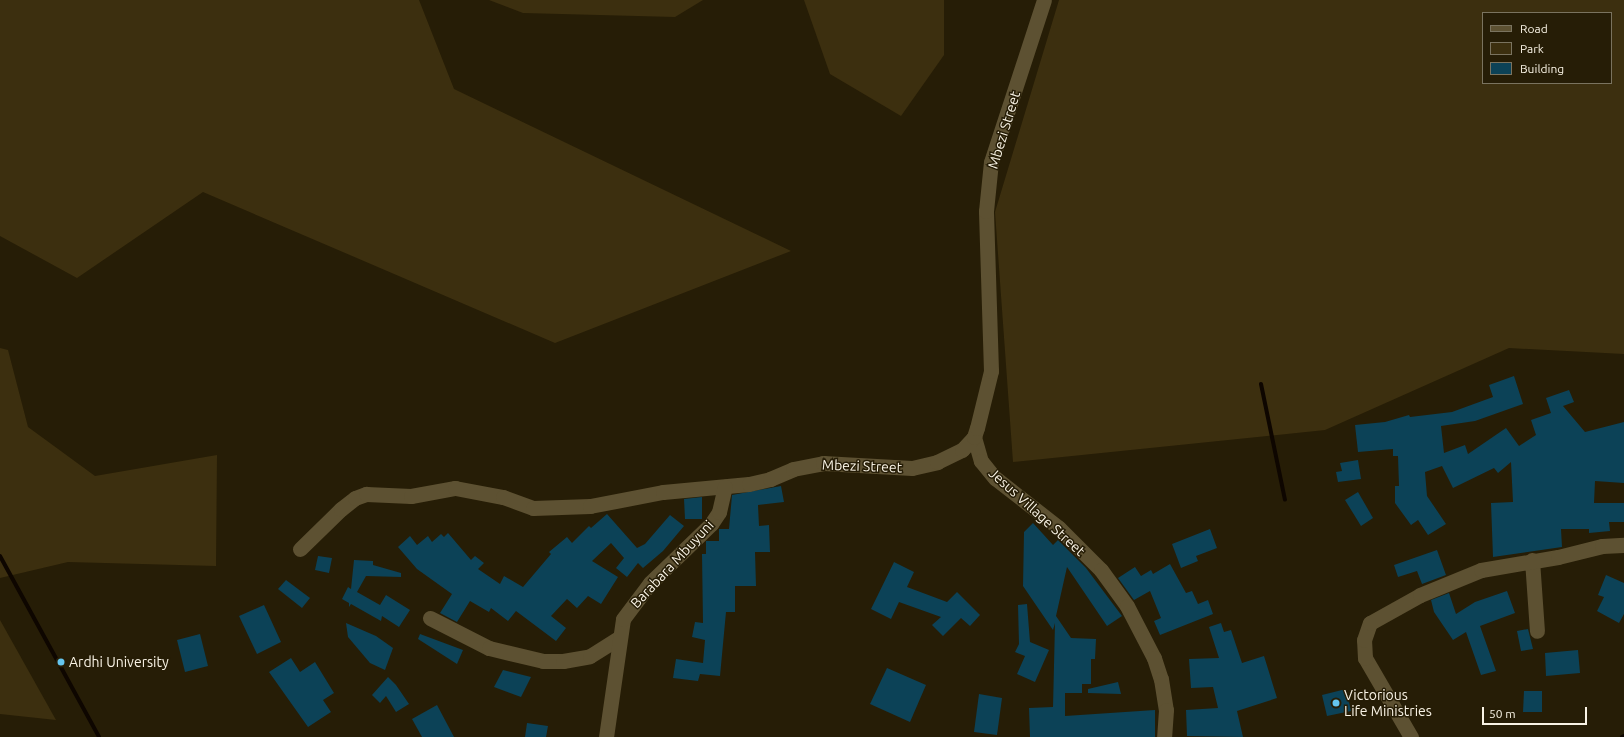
<!DOCTYPE html>
<html>
<head>
<meta charset="utf-8">
<style>
  body { margin:0 }
  #map { position:relative; width:1624px; height:737px; overflow:hidden; background:#261d06; font-family:Ubuntu,sans-serif }
  div>[style] { position:absolute }
  .green>* { inset:0; background:#3c2f0f }
  .stream>* { height:4px; margin:-2px; padding:0 2px; transform-origin:2px; border-radius:2px; background:#0e0600 }
  .building>* { inset:0; background:#0c4257 }
  .street>* { height:15px; margin:-7.5px; padding:0 7.5px; transform-origin:7.5px; border-radius:7.5px; background:#5d5132 }
  .dots>* { width:11px; height:11px; translate:-50% -50%; box-sizing:border-box; border:2px solid #261d06; border-radius:50% }
  span { translate:-50% -50%; white-space:nowrap; text-align:center; line-height:1.15; -webkit-text-stroke:3px #261d06; paint-order:stroke }
  .street-label { font-size:14px; color:#f9f3e5 }
  .poi-label { font-size:14px; color:#f9f3e5 }
  .left { translate:0 -50%; text-align:left }
  .legend { position:absolute; left:1482px; top:12px; width:130px; height:72px; box-sizing:border-box; background:#261d06; border:1px solid #7a735f; margin:0; padding:5px 7px; list-style:none; font-size:12px; color:#f9f3e5 }
  .legend li { display:flex; align-items:center; gap:8px; height:20px }
  .legend b { width:20px; border:1px solid #7a735f }
  .scale { position:absolute; left:1482px; top:707px; width:105px; height:18px; box-sizing:border-box; border:2px solid #f9f3e5; border-top:0; padding-left:5px; font-size:12px; line-height:14px; white-space:nowrap; color:#f9f3e5; -webkit-text-stroke:3px #261d06; paint-order:stroke }
</style>
</head>
<body>
<div id="map">
  <div class="green">
    <i style="clip-path:polygon(0 0,419px 0,454px 89px,791px 251px,555px 343px,203px 192px,77px 278px,0 236px)"></i>
    <i style="clip-path:polygon(489px 0,703px 0,675px 17px,523px 13px)"></i>
    <i style="clip-path:polygon(804px 0,944px 0,944px 55px,901px 116px,830px 74px)"></i>
    <i style="clip-path:polygon(evenodd,1059px 0,1624px 0,1624px 354px,1509px 348px,1325px 430px,1013px 462px,995px 212px,1059px 0,1483px 13px,1611px 13px,1611px 83px,1483px 83px,1483px 13px)"></i>
    <i style="clip-path:polygon(0 348px,8px 350px,28px 427px,95px 476px,217px 455px,216px 566px,68px 562px,0 578px)"></i>
    <i style="clip-path:polygon(0 620px,56px 720px,0 714px)"></i>
  </div>
  <div class="stream">
    <i style="left:1261px;top:384px;width:118px;rotate:78.3deg"></i>
    <i style="left:0;top:556px;width:206px;rotate:61.3deg"></i>
    <i style="left:1622px;top:737px;width:2px;rotate:-27deg"></i>
  </div>
  <div class="building">
    <i style="clip-path:polygon(1514px 376px,1523px 404px,1475px 421px,1441px 426px,1444px 453px,1465px 445px,1468px 454px,1506px 428px,1519px 446px,1536px 435px,1531px 420px,1551px 413px,1546px 398px,1569px 390px,1574px 402px,1563px 406px,1585px 432px,1624px 422px,1624px 483px,1595px 481px,1594px 503px,1624px 503px,1624px 522px,1609px 522px,1610px 531px,1589px 533px,1589px 529px,1561px 529px,1562px 547px,1493px 557px,1491px 503px,1513px 502px,1511px 462px,1498px 473px,1494px 468px,1453px 488px,1442px 466px,1425px 472px,1427px 496px,1446px 524px,1428px 535px,1418px 520px,1411px 525px,1395px 503px,1395px 486px,1399px 486px,1398px 456px,1393px 456px,1393px 449px,1358px 452px,1355px 425px,1385px 422px,1409px 415px,1410px 417px,1452px 412px,1493px 397px,1489px 385px)"></i>
    <i style="clip-path:polygon(1358px 460px,1361px 479px,1338px 482px,1336px 472px,1342px 471px,1340px 463px)"></i>
    <i style="clip-path:polygon(781px 486px,784px 502px,758px 505px,759px 526px,769px 525px,770px 552px,755px 552px,756px 586px,735px 586px,735px 612px,726px 612px,720px 676px,700px 674px,698px 681px,673px 678px,676px 659px,703px 663px,705px 640px,692px 637px,695px 622px,703px 623px,702px 554px,706px 554px,706px 541px,719px 541px,719px 529px,729px 529px,732px 495px)"></i>
    <i style="clip-path:polygon(1358px 492px,1373px 518px,1361px 526px,1345px 500px)"></i>
    <i style="clip-path:polygon(702px 497px,702px 519px,685px 519px,684px 499px)"></i>
    <i style="clip-path:polygon(607px 514px,637px 548px,645px 544px,670px 515px,684px 526px,663px 551px,643px 568px,638px 563px,627px 577px,616px 568px,624px 558px,611px 543px,592px 561px,618px 577px,601px 604px,588px 596px,577px 608px,567px 599px,551px 616px,566px 628px,556px 641px,516px 611px,508px 621px,491px 608px,489px 612px,470px 601px,457px 622px,440px 613px,452px 594px,417px 569px,398px 547px,410px 536px,417px 545px,428px 536px,432px 542px,441px 534px,444px 537px,448px 533px,471px 560px,475px 556px,484px 563px,478px 569px,500px 584px,504px 576px,523px 587px,551px 554px,549px 552px,567px 537px,572px 543px,589px 526px,591px 528px)"></i>
    <i style="clip-path:polygon(1033px 523px,1053px 545px,1058px 540px,1086px 568px,1122px 616px,1107px 626px,1067px 567px,1056px 616px,1071px 638px,1096px 639px,1095px 659px,1091px 659px,1091px 684px,1082px 684px,1082px 693px,1065px 693px,1065px 716px,1155px 710px,1155px 737px,1030px 737px,1029px 708px,1053px 707px,1055px 623px,1053px 630px,1023px 586px,1024px 532px)"></i>
    <i style="clip-path:polygon(1210px 529px,1217px 548px,1196px 556px,1198px 561px,1181px 568px,1172px 544px)"></i>
    <i style="clip-path:polygon(1437px 550px,1446px 575px,1422px 584px,1417px 571px,1398px 577px,1394px 565px)"></i>
    <i style="clip-path:polygon(318px 556px,332px 558px,329px 573px,315px 570px)"></i>
    <i style="clip-path:polygon(354px 560px,373px 561px,373px 565px,401px 573px,401px 577px,366px 576px,357px 592px,380px 605px,386px 595px,410px 610px,399px 627px,382px 616px,381px 621px,351px 604px,349px 607px,349px 603px,342px 599px,348px 587px,351px 589px)"></i>
    <i style="clip-path:polygon(894px 562px,914px 572px,907px 587px,947px 602px,957px 592px,980px 615px,970px 626px,961px 618px,943px 636px,932px 625px,941px 617px,899px 602px,891px 619px,871px 609px)"></i>
    <i style="clip-path:polygon(1170px 564px,1186px 593px,1192px 591px,1198px 604px,1208px 600px,1213px 614px,1160px 635px,1154px 621px,1161px 618px,1150px 591px,1134px 600px,1118px 578px,1135px 567px,1141px 576px,1151px 570px,1153px 574px)"></i>
    <i style="clip-path:polygon(1606px 575px,1624px 583px,1624px 614px,1619px 623px,1597px 611px,1604px 597px,1598px 595px)"></i>
    <i style="clip-path:polygon(286px 580px,310px 598px,302px 608px,278px 589px)"></i>
    <i style="clip-path:polygon(1507px 591px,1515px 613px,1480px 626px,1496px 671px,1481px 675px,1466px 632px,1453px 640px,1434px 612px,1431px 600px,1449px 593px,1456px 614px,1475px 602px)"></i>
    <i style="clip-path:polygon(1027px 604px,1030px 642px,1049px 650px,1035px 682px,1017px 674px,1025px 656px,1015px 652px,1019px 644px,1018px 605px)"></i>
    <i style="clip-path:polygon(264px 605px,281px 642px,257px 654px,239px 616px)"></i>
    <i style="clip-path:polygon(346px 623px,376px 636px,393px 648px,385px 670px,370px 663px,348px 637px)"></i>
    <i style="clip-path:polygon(1221px 623px,1224px 632px,1231px 630px,1242px 663px,1264px 656px,1277px 698px,1237px 711px,1243px 737px,1187px 736px,1186px 710px,1218px 708px,1213px 687px,1191px 688px,1189px 659px,1219px 658px,1209px 627px)"></i>
    <i style="clip-path:polygon(1528px 629px,1533px 649px,1521px 651px,1517px 631px)"></i>
    <i style="clip-path:polygon(200px 634px,208px 666px,185px 672px,177px 640px)"></i>
    <i style="clip-path:polygon(420px 634px,463px 650px,457px 664px,418px 639px)"></i>
    <i style="clip-path:polygon(1578px 650px,1580px 673px,1546px 676px,1545px 653px)"></i>
    <i style="clip-path:polygon(291px 658px,300px 672px,315px 662px,334px 693px,323px 700px,331px 712px,308px 727px,269px 672px)"></i>
    <i style="clip-path:polygon(887px 668px,926px 685px,910px 722px,870px 704px)"></i>
    <i style="clip-path:polygon(503px 670px,531px 677px,521px 697px,494px 687px)"></i>
    <i style="clip-path:polygon(388px 677px,396px 685px,409px 704px,396px 712px,386px 696px,380px 703px,372px 695px)"></i>
    <i style="clip-path:polygon(1118px 682px,1121px 694px,1088px 693px,1088px 689px)"></i>
    <i style="clip-path:polygon(1346px 689px,1351px 711px,1327px 716px,1322px 695px)"></i>
    <i style="clip-path:polygon(1524px 691px,1542px 691px,1542px 712px,1523px 712px)"></i>
    <i style="clip-path:polygon(979px 694px,1002px 698px,997px 735px,974px 732px)"></i>
    <i style="clip-path:polygon(437px 705px,454px 737px,422px 737px,412px 719px)"></i>
    <i style="clip-path:polygon(527px 723px,548px 726px,546px 737px,525px 737px)"></i>
  </div>
  <div class="street">
    <i style="left:974px;top:437px;width:25px;rotate:74deg"></i>
    <i style="left:981px;top:461px;width:22px;rotate:51deg"></i>
    <i style="left:995px;top:478px;width:81px;rotate:38deg"></i>
    <i style="left:1059px;top:528px;width:59px;rotate:45deg"></i>
    <i style="left:1101px;top:570px;width:44px;rotate:54.2deg"></i>
    <i style="left:1127px;top:606px;width:59px;rotate:62.6deg"></i>
    <i style="left:1154px;top:658px;width:22px;rotate:72deg"></i>
    <i style="left:1161px;top:679px;width:31px;rotate:81deg"></i>
    <i style="left:1166px;top:710px;width:27px;rotate:94deg"></i>
    <i style="left:300px;top:549px;width:57px;rotate:-44.3deg"></i>
    <i style="left:341px;top:509px;width:18px;rotate:-38deg"></i>
    <i style="left:355px;top:498px;width:12px;rotate:-20deg"></i>
    <i style="left:366px;top:494px;width:45px;rotate:2.5deg"></i>
    <i style="left:411px;top:496px;width:45px;rotate:-10.3deg"></i>
    <i style="left:455px;top:488px;width:49px;rotate:10.6deg"></i>
    <i style="left:503px;top:497px;width:32px;rotate:20deg"></i>
    <i style="left:533px;top:508px;width:57px;rotate:-2deg"></i>
    <i style="left:590px;top:506px;width:74px;rotate:-10.9deg"></i>
    <i style="left:663px;top:492px;width:86px;rotate:-5.3deg"></i>
    <i style="left:749px;top:484px;width:22px;rotate:-13deg"></i>
    <i style="left:770px;top:479px;width:25px;rotate:-23deg"></i>
    <i style="left:793px;top:469px;width:31px;rotate:-11deg"></i>
    <i style="left:823px;top:463px;width:89px;rotate:3.2deg"></i>
    <i style="left:912px;top:468px;width:26px;rotate:-13deg"></i>
    <i style="left:937px;top:462px;width:28px;rotate:-26deg"></i>
    <i style="left:962px;top:450px;width:18px;rotate:-47deg"></i>
    <i style="left:974px;top:437px;width:9px;rotate:-72deg"></i>
    <i style="left:977px;top:428px;width:59px;rotate:-76.2deg"></i>
    <i style="left:991px;top:371px;width:160px;rotate:-91.8deg"></i>
    <i style="left:986px;top:211px;width:49px;rotate:-84.2deg"></i>
    <i style="left:991px;top:162px;width:170px;rotate:-71.9deg"></i>
    <i style="left:1532px;top:560px;width:71px;rotate:86deg"></i>
    <i style="left:430px;top:618px;width:66px;rotate:27deg"></i>
    <i style="left:489px;top:648px;width:56px;rotate:13.5deg"></i>
    <i style="left:543px;top:661px;width:20px"></i>
    <i style="left:563px;top:661px;width:27px;rotate:-10deg"></i>
    <i style="left:590px;top:656px;width:34px;rotate:-32deg"></i>
    <i style="left:606px;top:737px;width:119px;rotate:-81.8deg"></i>
    <i style="left:623px;top:619px;width:45px;rotate:-53.1deg"></i>
    <i style="left:650px;top:583px;width:85px;rotate:-44deg"></i>
    <i style="left:711px;top:524px;width:14px;rotate:-56deg"></i>
    <i style="left:719px;top:512px;width:26px;rotate:-77deg"></i>
    <i style="left:1411px;top:737px;width:91px;rotate:-120.2deg"></i>
    <i style="left:1365px;top:658px;width:18px;rotate:-93deg"></i>
    <i style="left:1364px;top:640px;width:18px;rotate:-71deg"></i>
    <i style="left:1370px;top:623px;width:57px;rotate:-29.2deg"></i>
    <i style="left:1420px;top:595px;width:66px;rotate:-22.3deg"></i>
    <i style="left:1481px;top:570px;width:78px;rotate:-9.6deg"></i>
    <i style="left:1558px;top:557px;width:45px;rotate:-14deg"></i>
    <i style="left:1602px;top:546px;width:22px;rotate:-3deg"></i>
  </div>
  <div class="dots">
    <i style="left:61px;top:662px;background:#65c5ee"></i>
    <i style="left:1336px;top:703px;background:#65c5ee"></i>
  </div>
  <div class="street-label">
    <span style="left:1004px;top:130px;rotate:-73deg">Mbezi Street</span>
    <span style="left:862px;top:466px;rotate:2deg">Mbezi Street</span>
    <span style="left:1037px;top:512px;rotate:42deg">Jesus Village Street</span>
    <span style="left:672px;top:564px;rotate:-47deg">Barabara Mbuyuni</span>
  </div>
  <div class="poi-label">
    <span class="left" style="left:69px;top:662px">Ardhi University</span>
    <span class="left" style="left:1344px;top:703px">Victorious<br>Life Ministries</span>
  </div>
  <ul class="legend">
  <li><b style="height:5px;background:#5d5132"></b>Road</li>
  <li><b style="height:11px;background:#3c2f0f"></b>Park</li>
  <li><b style="height:11px;background:#0c4257"></b>Building</li>
  </ul>
  <div class="scale">50 m</div>
</div>
</body>
</html>
